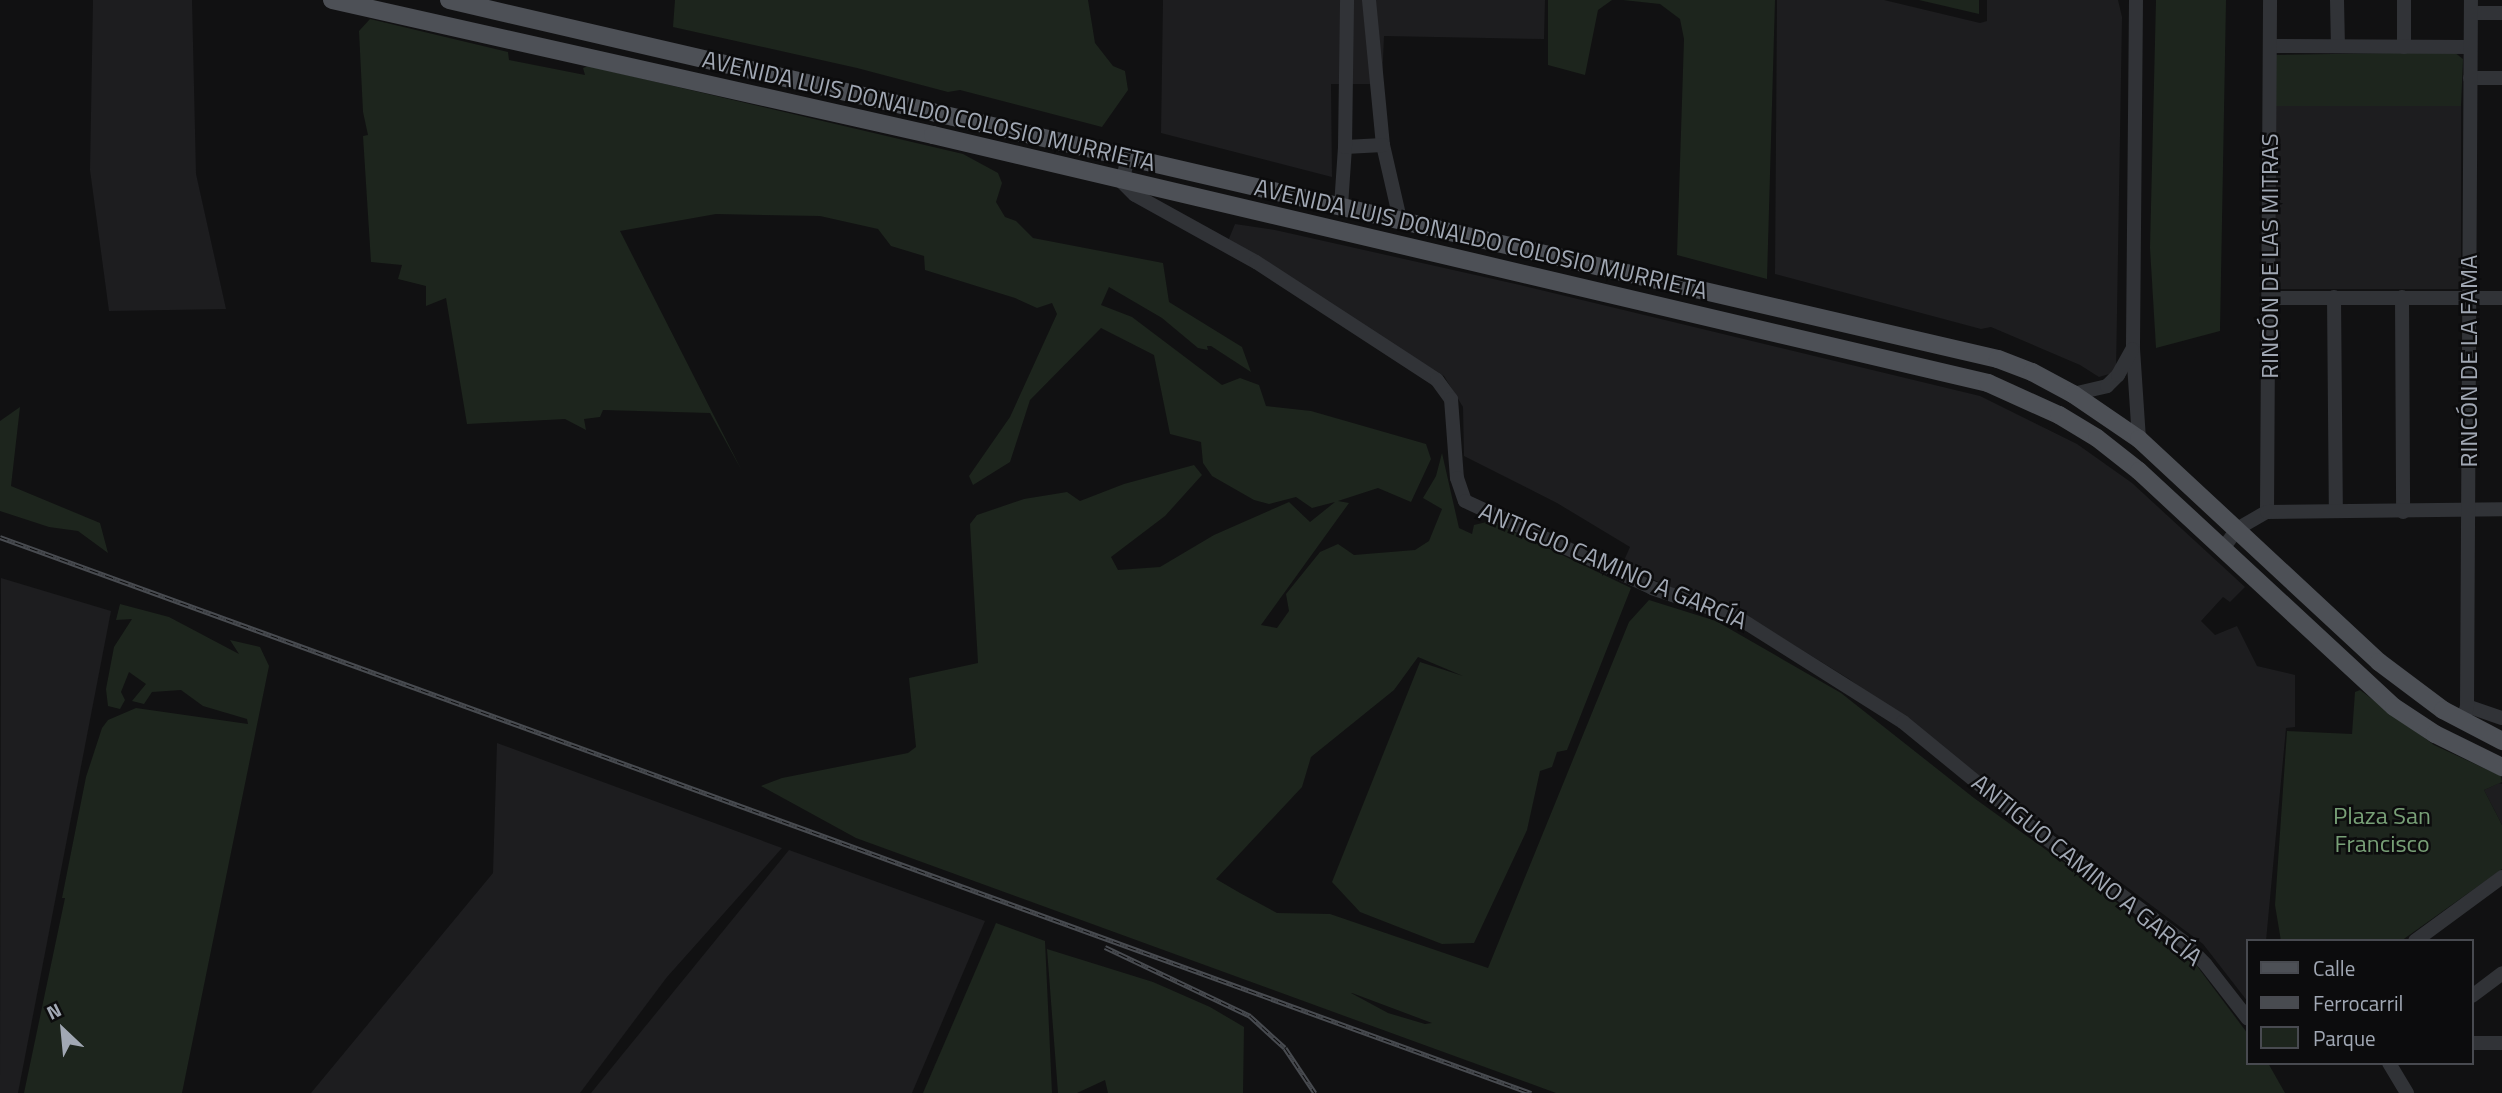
<!DOCTYPE html>
<html>
<head>
<meta charset="utf-8">
<style>
  body { margin:0 }
  #map { position:relative; width:2502px; height:1093px; overflow:hidden; background:#111112; font-family:"Titillium Web",sans-serif }
  div>[style] { position:absolute }
  .built>* { inset:0; background:#1d1d1f }
  .green>* { inset:0; background:#1d251d }
  .minor>* { height:14px; margin:-7px; padding:0 7px; transform-origin:7px; border-radius:7px; background:#313337 }
  .major>* { height:18px; margin:-9px; padding:0 9px; transform-origin:9px; border-radius:9px; background:#4d5056 }
  .rail>* { height:5px; margin-top:-2.5px; transform-origin:0; background:repeating-linear-gradient(90deg,#0c0c0d 0 8px,#484b50 0 16px); box-sizing:border-box; border-block:2px solid #484b50 }
  span { translate:-50% -50%; white-space:nowrap; text-align:center; line-height:1.15; -webkit-text-stroke:5px #0c0c0d; paint-order:stroke }
  .street-label { font-size:24px; color:#a1a8b4 }
  .park-label { font-size:24px; color:#78a077 }
  .legend { position:absolute; left:2246px; top:939px; width:228px; height:126px; box-sizing:border-box; background:#0c0c0d; border:2px solid #484a50; margin:0; padding:9px 12px; list-style:none; font-size:21px; color:#a1a8b4 }
  .legend li { display:flex; align-items:center; gap:14px; height:35px }
  .legend b { width:35px; border:2px solid #484a50 }
  .north { position:absolute; left:28px; top:995px; width:70px; height:70px; -webkit-text-stroke:5px #0c0c0d; paint-order:stroke; rotate:334deg; font-size:19px; font-weight:700; line-height:28px; text-align:center; color:#a1a8b4 }
  .north::after { content:''; display:block; margin:auto; width:24px; height:32px; background:#a1a8b4; clip-path:polygon(50% 0,100% 100%,50% 72%,0 100%) }
</style>
</head>
<body>
<div id="map">
  <div class="built">
    <i style="clip-path:polygon(93px 0,192px 0,196px 174px,226px 309px,109px 311px,90px 170px)"></i>
    <i style="clip-path:polygon(1163px 0,1545px 0,1544px 39px,1384px 36px,1382px 84px,1331px 84px,1332px 177px,1161px 133px)"></i>
    <i style="clip-path:polygon(1777px 0,1884px 0,1980px 23px,1987px 21px,1987px 0,2118px 0,2122px 17px,2116px 372px,2099px 377px,2080px 365px,1991px 327px,1981px 329px,1775px 274px)"></i>
    <i style="clip-path:polygon(2276px 106px,2461px 106px,2461px 289px,2276px 289px)"></i>
    <i style="clip-path:polygon(1235px 224px,1275px 230px,1520px 285px,1980px 396px,2077px 444px,2132px 483px,2245px 587px,2230px 602px,2223px 597px,2201px 621px,2215px 635px,2237px 626px,2257px 666px,2295px 675px,2295px 727px,2286px 728px,2266px 941px,2248px 941px,2248px 1002px,2203px 944px,1849px 679px,1727px 604px,1689px 596px,1622px 565px,1630px 547px,1557px 503px,1464px 456px,1463px 407px,1444px 376px,1228px 241px)"></i>
    <i style="clip-path:polygon(1px 578px,111px 611px,18px 1093px,0 1093px)"></i>
    <i style="clip-path:polygon(497px 743px,782px 848px,667px 977px,580px 1093px,311px 1093px,493px 873px)"></i>
    <i style="clip-path:polygon(2499px 783px,2502px 784px,2502px 825px,2484px 790px)"></i>
    <i style="clip-path:polygon(789px 850px,985px 921px,912px 1093px,591px 1093px)"></i>
  </div>
  <div class="green">
    <i style="clip-path:polygon(675px 0,1088px 0,1095px 43px,1113px 66px,1125px 71px,1128px 90px,1102px 127px,960px 90px,948px 92px,857px 68px,673px 27px)"></i>
    <i style="clip-path:polygon(1548px 0,1612px 0,1598px 10px,1585px 75px,1548px 65px)"></i>
    <i style="clip-path:polygon(1623px 0,1775px 0,1767px 279px,1677px 255px,1684px 39px,1680px 19px,1660px 4px)"></i>
    <i style="clip-path:polygon(1919px 0,1979px 0,1979px 14px)"></i>
    <i style="clip-path:polygon(2156px 0,2226px 0,2220px 331px,2156px 348px,2150px 248px)"></i>
    <i style="clip-path:polygon(evenodd,370px 19px,508px 52px,509px 60px,585px 75px,583px 68px,588px 66px,963px 154px,998px 173px,1002px 183px,996px 202px,1005px 217px,1016px 221px,1033px 238px,1163px 263px,1169px 302px,1242px 347px,1251px 372px,1211px 346px,1207px 346px,1208px 350px,1198px 348px,1162px 318px,1109px 287px,1101px 305px,1132px 317px,1222px 385px,1240px 378px,1259px 385px,1266px 406px,1311px 411px,1426px 444px,1431px 459px,1411px 502px,1378px 488px,1338px 501px,1349px 503px,1261px 625px,1277px 628px,1289px 611px,1286px 594px,1320px 552px,1338px 544px,1354px 555px,1415px 550px,1429px 541px,1442px 509px,1423px 498px,1436px 476px,1442px 453px,1459px 528px,1472px 534px,1474px 525px,1491px 521px,1631px 588px,1567px 750px,1557px 752px,1552px 767px,1540px 771px,1527px 830px,1474px 943px,1442px 944px,1360px 912px,1332px 882px,1420px 662px,1463px 676px,1418px 657px,1394px 690px,1311px 757px,1302px 787px,1216px 879px,1240px 893px,1277px 913px,1330px 914px,1488px 968px,1629px 622px,1649px 600px,1716px 621px,1841px 693px,1974px 798px,2102px 890px,2166px 945px,2197px 966px,2248px 1034px,2248px 1063px,2268px 1063px,2285px 1093px,1556px 1093px,856px 838px,761px 786px,782px 778px,908px 753px,916px 747px,909px 678px,978px 663px,970px 524px,977px 515px,1024px 499px,1067px 492px,1080px 501px,1124px 484px,1194px 465px,1202px 475px,1165px 516px,1111px 557px,1118px 570px,1160px 567px,1214px 535px,1289px 502px,1310px 522px,1335px 502px,1312px 508px,1296px 497px,1269px 504px,1254px 500px,1212px 476px,1203px 463px,1201px 442px,1170px 434px,1154px 355px,1101px 328px,1030px 400px,1010px 462px,973px 485px,969px 476px,1010px 417px,1057px 314px,1052px 303px,1037px 308px,1015px 298px,925px 270px,924px 256px,891px 246px,878px 229px,820px 216px,716px 214px,620px 231px,742px 471px,710px 413px,603px 410px,600px 417px,584px 419px,586px 430px,565px 419px,467px 424px,446px 298px,426px 306px,426px 286px,398px 279px,402px 265px,371px 262px,363px 136px,368px 135px,363px 112px,359px 31px,370px 19px,1351px 993px,1352px 993px,1432px 1023px,1425px 1024px,1388px 1013px,1351px 993px)"></i>
    <i style="clip-path:polygon(2454px 52px,2463px 59px,2461px 106px,2276px 106px,2276px 55px)"></i>
    <i style="clip-path:polygon(20px 407px,11px 486px,100px 523px,108px 553px,78px 531px,49px 527px,0 511px,0 421px)"></i>
    <i style="clip-path:polygon(120px 604px,169px 617px,239px 654px,230px 640px,260px 647px,269px 666px,182px 1093px,24px 1093px,65px 898px,62px 898px,86px 777px,102px 728px,108px 720px,136px 708px,248px 724px,247px 719px,203px 706px,181px 690px,152px 692px,144px 704px,132px 701px,146px 684px,129px 672px,121px 692px,125px 700px,120px 709px,108px 706px,106px 689px,114px 647px,132px 619px,116px 620px)"></i>
    <i style="clip-path:polygon(2360px 690px,2434px 745px,2501px 776px,2502px 782px,2484px 790px,2502px 825px,2502px 869px,2401px 941px,2281px 941px,2275px 905px,2287px 731px,2352px 734px,2355px 692px)"></i>
    <i style="clip-path:polygon(996px 923px,1045px 941px,1052px 1093px,923px 1093px)"></i>
    <i style="clip-path:polygon(1047px 949px,1153px 982px,1210px 1007px,1244px 1027px,1243px 1093px,1108px 1093px,1105px 1080px,1077px 1093px,1058px 1093px)"></i>
  </div>
  <div class="minor">
    <i style="left:1369px;top:0;width:146px;rotate:84.5deg"></i>
    <i style="left:1383px;top:145px;width:76px;rotate:77.1deg"></i>
    <i style="left:2136px;top:0;width:349px;rotate:90.5deg"></i>
    <i style="left:2133px;top:349px;width:90px;rotate:86.2deg"></i>
    <i style="left:2337px;top:0;width:46px;rotate:88.8deg"></i>
    <i style="left:2404px;top:0;width:47px;rotate:90deg"></i>
    <i style="left:2471px;top:13px;width:31px"></i>
    <i style="left:2271px;top:46px;width:198px;rotate:0.3deg"></i>
    <i style="left:2470px;top:78px;width:32px"></i>
    <i style="left:1345px;top:147px;width:38px;rotate:-3deg"></i>
    <i style="left:1128px;top:157px;width:26px;rotate:103deg"></i>
    <i style="left:1122px;top:182px;width:18px;rotate:45deg"></i>
    <i style="left:1135px;top:195px;width:138px;rotate:29deg"></i>
    <i style="left:1256px;top:262px;width:216px;rotate:33.1deg"></i>
    <i style="left:1437px;top:380px;width:24px;rotate:54deg"></i>
    <i style="left:1451px;top:399px;width:79px;rotate:85.7deg"></i>
    <i style="left:1457px;top:478px;width:24px;rotate:71deg"></i>
    <i style="left:1465px;top:501px;width:206px;rotate:24.9deg"></i>
    <i style="left:1652px;top:588px;width:90px;rotate:18.8deg"></i>
    <i style="left:1737px;top:617px;width:196px;rotate:32.3deg"></i>
    <i style="left:1903px;top:722px;width:177px;rotate:39.3deg"></i>
    <i style="left:2040px;top:834px;width:181px;rotate:36.9deg"></i>
    <i style="left:2185px;top:943px;width:30px;rotate:46deg"></i>
    <i style="left:2206px;top:965px;width:68px;rotate:52.1deg"></i>
    <i style="left:1341px;top:206px;width:59px;rotate:-86.1deg"></i>
    <i style="left:1345px;top:147px;width:147px;rotate:-89.2deg"></i>
    <i style="left:2334px;top:297px;width:214px;rotate:89.5deg"></i>
    <i style="left:2402px;top:297px;width:215px;rotate:89.7deg"></i>
    <i style="left:2271px;top:298px;width:231px"></i>
    <i style="left:2073px;top:394px;width:35px;rotate:-13deg"></i>
    <i style="left:2107px;top:386px;width:16px;rotate:-45deg"></i>
    <i style="left:2118px;top:375px;width:29px;rotate:-61deg"></i>
    <i style="left:2267px;top:512px;width:512px;rotate:-89.66deg"></i>
    <i style="left:2222px;top:550px;width:26px;rotate:-54deg"></i>
    <i style="left:2237px;top:529px;width:34px;rotate:-30deg"></i>
    <i style="left:2267px;top:512px;width:235px;rotate:-0.7deg"></i>
    <i style="left:2467px;top:706px;width:37px;rotate:19deg"></i>
    <i style="left:2463px;top:722px;width:16px;rotate:-76deg"></i>
    <i style="left:2467px;top:706px;width:706px;rotate:-89.68deg"></i>
    <i style="left:2415px;top:941px;width:108px;rotate:-36.3deg"></i>
    <i style="left:2472px;top:996px;width:38px;rotate:-37deg"></i>
    <i style="left:2472px;top:1043px;width:30px"></i>
    <i style="left:2389px;top:1063px;width:35px;rotate:59deg"></i>
  </div>
  <div class="major">
    <i style="left:332px;top:0;width:616px;rotate:12.66deg"></i>
    <i style="left:933px;top:135px;width:1084px;rotate:13.23deg"></i>
    <i style="left:1988px;top:383px;width:78px;rotate:24.3deg"></i>
    <i style="left:2059px;top:415px;width:44px;rotate:31.2deg"></i>
    <i style="left:2097px;top:438px;width:53px;rotate:38.2deg"></i>
    <i style="left:2139px;top:471px;width:347px;rotate:42.8deg"></i>
    <i style="left:2394px;top:707px;width:49px;rotate:33.4deg"></i>
    <i style="left:2435px;top:734px;width:75px;rotate:26.2deg"></i>
    <i style="left:449px;top:0;width:1590px;rotate:13.05deg"></i>
    <i style="left:1998px;top:359px;width:36px;rotate:21deg"></i>
    <i style="left:2032px;top:372px;width:47px;rotate:28.2deg"></i>
    <i style="left:2073px;top:394px;width:80px;rotate:34.3deg"></i>
    <i style="left:2139px;top:439px;width:328px;rotate:42.9deg"></i>
    <i style="left:2379px;top:662px;width:80px;rotate:36.9deg"></i>
    <i style="left:2443px;top:710px;width:67px;rotate:27.7deg"></i>
  </div>
  <div class="rail">
    <i style="left:0;top:537px;width:1629px;rotate:19.96deg"></i>
    <i style="left:1105px;top:947px;width:161px;rotate:25.4deg"></i>
    <i style="left:1250px;top:1016px;width:47px;rotate:42.4deg"></i>
    <i style="left:1285px;top:1048px;width:54px;rotate:56.3deg"></i>
  </div>
  <div class="street-label">
    <span style="left:929px;top:111px;rotate:13deg">AVENIDA LUIS DONALDO COLOSIO MURRIETA</span>
    <span style="left:1481px;top:239px;rotate:13deg">AVENIDA LUIS DONALDO COLOSIO MURRIETA</span>
    <span style="left:2270px;top:256px;rotate:-90deg">RINCÓN DE LAS MITRAS</span>
    <span style="left:2469px;top:361px;rotate:-90deg">RINCÓN DE LA FAMA</span>
    <span style="left:1613px;top:566px;rotate:23deg">ANTIGUO CAMINO A GARCÍA</span>
    <span style="left:2087px;top:870px;rotate:39deg">ANTIGUO CAMINO A GARCÍA</span>
  </div>
  <div class="park-label">
    <span style="left:2382px;top:830px">Plaza San<br>Francisco</span>
  </div>
  <ul class="legend">
  <li><b style="height:9px;background:#4d5056"></b>Calle</li>
  <li><b style="height:9px;background:#484b50"></b>Ferrocarril</li>
  <li><b style="height:19px;background:#1d251d"></b>Parque</li>
  </ul>
  <div class="north">N</div>
</div>
</body>
</html>
